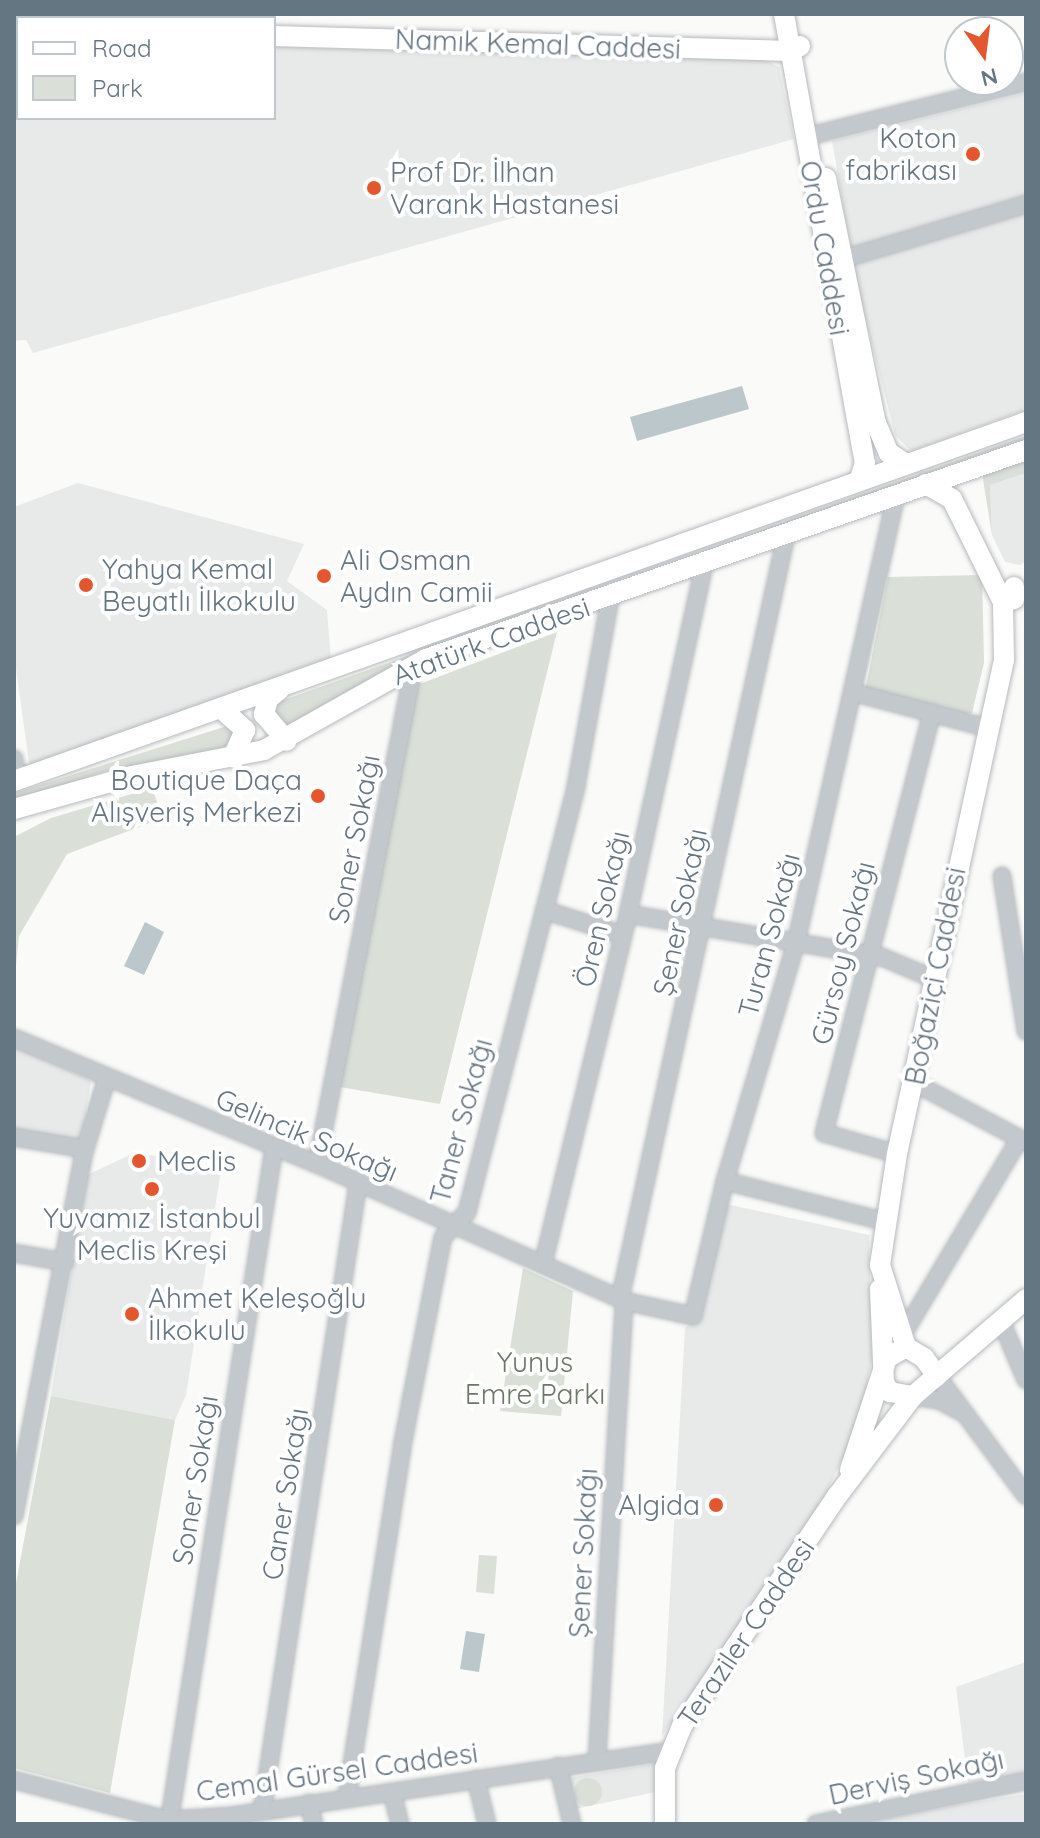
<!DOCTYPE html>
<html>
<head>
<meta charset="utf-8">
<style>
  body { margin:0 }
  #map { position:relative; width:1040px; height:1838px; overflow:hidden; background:#fafaf8; font-family:Quicksand,sans-serif }
  div>[style] { position:absolute }
  .built>* { inset:0; background:#e8e9e9 }
  .green>* { inset:0; background:#dadfd7 }
  .round { border-radius:50% }
  .water>* { inset:0; background:#bbc7cb }
  .roads { filter:drop-shadow(0 0 2px #b5babe) drop-shadow(0 0 2px #b5babe) }
  .minor>* { height:16px; margin:-8px; padding:0 8px; transform-origin:8px; border-radius:8px; background:#c3c8cc }
  .major>* { height:20px; margin:-10px; padding:0 10px; transform-origin:10px; border-radius:10px; background:#fff }
  .dots>* { width:22px; height:22px; translate:-50% -50%; box-sizing:border-box; border:4px solid #fff; border-radius:50% }
  span { translate:-50% -50%; white-space:nowrap; text-align:center; line-height:1.15; -webkit-text-stroke:8px #fff; paint-order:stroke }
  .street-label { font-size:28px; color:#657683 }
  .poi-label { font-size:28px; color:#657683 }
  .right { translate:-100% -50%; text-align:right }
  .left { translate:0 -50%; text-align:left }
  .park-label { font-size:28px; color:#687a64 }
  .frame { position:absolute; inset:0; border:16px solid #657683; pointer-events:none }
  .legend { position:absolute; left:16px; top:16px; width:260px; height:104px; box-sizing:border-box; background:#fff; border:2px solid #c1c8cd; margin:0; padding:10px 14px; list-style:none; font-size:24px; color:#657683 }
  .legend li { display:flex; align-items:center; gap:16px; height:40px }
  .legend b { width:40px; border:2px solid #c1c8cd }
  .north { position:absolute; left:944px; top:16px; width:80px; height:80px; box-sizing:border-box; background:#fff; border:2px solid #c1c8cd; border-radius:50%; rotate:166deg; font-size:22px; font-weight:700; line-height:32px; text-align:center; color:#657683 }
  .north::after { content:''; display:block; margin:auto; width:28px; height:36px; background:#e4572e; clip-path:polygon(50% 0,100% 100%,50% 72%,0 100%) }
</style>
</head>
<body>
<div id="map">
  <div class="built">
    <i style="clip-path:polygon(14px 42px,18px 118px,274px 118px,274px 47px,765px 59px,779px 67px,794px 139px,33px 353px,26px 340px,14px 341px)"></i>
    <i style="clip-path:polygon(1026px 93px,1026px 410px,911px 451px,895px 435px,858px 289px,832px 141px)"></i>
    <i style="clip-path:polygon(1026px 473px,1026px 561px,1020px 565px,1005px 562px,992px 535px,990px 485px)"></i>
    <i style="clip-path:polygon(78px 483px,304px 544px,287px 581px,327px 610px,331px 660px,30px 770px,14px 654px,14px 507px)"></i>
    <i style="clip-path:polygon(16px 1047px,91px 1081px,81px 1142px,14px 1132px)"></i>
    <i style="clip-path:polygon(136px 1152px,221px 1170px,186px 1395px,175px 1420px,51px 1396px,87px 1175px)"></i>
    <i style="clip-path:polygon(726px 1204px,869px 1235px,872px 1359px,857px 1427px,819px 1509px,662px 1736px,685px 1328px,696px 1317px)"></i>
    <i style="clip-path:polygon(1026px 1662px,1026px 1773px,968px 1783px,956px 1687px)"></i>
    <i style="clip-path:polygon(654px 1764px,656px 1792px,575px 1809px,569px 1778px)"></i>
    <i style="clip-path:polygon(1026px 1794px,1026px 1824px,860px 1824px,963px 1804px)"></i>
  </div>
  <div class="green">
    <i style="clip-path:polygon(1026px 436px,1026px 443px,494px 631px,291px 727px,282px 726px,274px 715px,278px 702px)"></i>
    <i style="clip-path:polygon(1026px 459px,1026px 473px,990px 485px,992px 535px,982px 473px)"></i>
    <i style="clip-path:polygon(982px 575px,984px 663px,972px 713px,959px 715px,865px 691px,888px 577px)"></i>
    <i style="clip-path:polygon(557px 632px,440px 1104px,340px 1087px,417px 685px)"></i>
    <i style="clip-path:polygon(224px 727px,235px 729px,231px 746px,106px 771px,14px 801px,14px 793px)"></i>
    <i style="clip-path:polygon(152px 788px,163px 818px,67px 854px,19px 936px,14px 985px,14px 837px,51px 818px)"></i>
    <i style="clip-path:polygon(523px 1268px,573px 1291px,561px 1416px,500px 1411px)"></i>
    <i style="clip-path:polygon(51px 1396px,175px 1420px,110px 1793px,14px 1768px,14px 1594px)"></i>
    <i style="clip-path:polygon(479px 1555px,497px 1556px,494px 1594px,476px 1592px)"></i>
    <i class="round" style="left:574px;top:1778px;width:28px;height:28px"></i>
  </div>
  <div class="water">
    <i style="clip-path:polygon(742px 386px,749px 409px,637px 441px,630px 417px)"></i>
    <i style="clip-path:polygon(145px 922px,164px 932px,144px 975px,124px 966px)"></i>
    <i style="clip-path:polygon(466px 1631px,485px 1634px,479px 1672px,460px 1669px)"></i>
  </div>
  <div class="roads">
    <div class="minor">
      <i style="left:805px;top:137px;width:228px;rotate:-14deg"></i>
      <i style="left:843px;top:259px;width:191px;rotate:-16.7deg"></i>
      <i style="left:856px;top:693px;width:140px;rotate:14.9deg"></i>
      <i style="left:14px;top:759px;width:21px;rotate:82deg"></i>
      <i style="left:1002px;top:876px;width:157px;rotate:81.2deg"></i>
      <i style="left:544px;top:910px;width:83px;rotate:17.6deg"></i>
      <i style="left:628px;top:914px;width:258px;rotate:9.6deg"></i>
      <i style="left:882px;top:957px;width:56px;rotate:22.9deg"></i>
      <i style="left:14px;top:1038px;width:328px;rotate:22.6deg"></i>
      <i style="left:317px;top:1164px;width:336px;rotate:24deg"></i>
      <i style="left:624px;top:1301px;width:71px;rotate:12.3deg"></i>
      <i style="left:693px;top:1316px;width:139px;rotate:-76.7deg"></i>
      <i style="left:725px;top:1181px;width:248px;rotate:-73.4deg"></i>
      <i style="left:796px;top:943px;width:459px;rotate:-77.4deg"></i>
      <i style="left:915px;top:1083px;width:126px;rotate:28deg"></i>
      <i style="left:14px;top:1137px;width:72px;rotate:9.6deg"></i>
      <i style="left:897px;top:1154px;width:76px;rotate:-164deg"></i>
      <i style="left:824px;top:1133px;width:434px;rotate:-75.6deg"></i>
      <i style="left:317px;top:1164px;width:509px;rotate:-79.02deg"></i>
      <i style="left:725px;top:1181px;width:167px;rotate:14.2deg"></i>
      <i style="left:14px;top:1253px;width:52px;rotate:10deg"></i>
      <i style="left:543px;top:1264px;width:360px;rotate:-76.3deg"></i>
      <i style="left:628px;top:914px;width:357px;rotate:-77.7deg"></i>
      <i style="left:620px;top:1299px;width:781px;rotate:-77.73deg"></i>
      <i style="left:1001px;top:1321px;width:64px;rotate:67deg"></i>
      <i style="left:902px;top:1336px;width:230px;rotate:-59.2deg"></i>
      <i style="left:937px;top:1376px;width:149px;rotate:53.4deg"></i>
      <i style="left:913px;top:1396px;width:26px;rotate:9deg"></i>
      <i style="left:939px;top:1400px;width:30px;rotate:28deg"></i>
      <i style="left:14px;top:1516px;width:374px;rotate:-79.1deg"></i>
      <i style="left:85px;top:1149px;width:74px;rotate:-72.8deg"></i>
      <i style="left:597px;top:1760px;width:460px;rotate:-86.6deg"></i>
      <i style="left:558px;top:1766px;width:60px;rotate:76.4deg"></i>
      <i style="left:476px;top:1779px;width:46px;rotate:76.3deg"></i>
      <i style="left:14px;top:1780px;width:159px;rotate:14.6deg"></i>
      <i style="left:168px;top:1820px;width:63px;rotate:-3.6deg"></i>
      <i style="left:231px;top:1816px;width:445px;rotate:-8.4deg"></i>
      <i style="left:392px;top:1792px;width:33px;rotate:76deg"></i>
      <i style="left:347px;top:1796px;width:353px;rotate:-81deg"></i>
      <i style="left:402px;top:1447px;width:214px;rotate:-79deg"></i>
      <i style="left:443px;top:1237px;width:35px;rotate:-46deg"></i>
      <i style="left:467px;top:1212px;width:440px;rotate:-75.6deg"></i>
      <i style="left:576px;top:786px;width:191px;rotate:-79.7deg"></i>
      <i style="left:309px;top:1803px;width:22px;rotate:77deg"></i>
      <i style="left:262px;top:1811px;width:634px;rotate:-81.3deg"></i>
      <i style="left:169px;top:1824px;width:685px;rotate:-81.18deg"></i>
      <i style="left:816px;top:1824px;width:214px;rotate:-11.6deg"></i>
    </div>
    <div class="major">
      <i style="left:784px;top:14px;width:456px;rotate:79.8deg"></i>
      <i style="left:865px;top:463px;width:19px;rotate:108deg"></i>
      <i style="left:14px;top:30px;width:4px"></i>
      <i style="left:274px;top:36px;width:515px;rotate:1.67deg"></i>
      <i style="left:789px;top:51px;width:12px;rotate:-24deg"></i>
      <i style="left:826px;top:178px;width:250px;rotate:78.5deg"></i>
      <i style="left:876px;top:423px;width:33px;rotate:67deg"></i>
      <i style="left:889px;top:453px;width:20px;rotate:33deg"></i>
      <i style="left:926px;top:484px;width:30px;rotate:30deg"></i>
      <i style="left:952px;top:499px;width:115px;rotate:63.7deg"></i>
      <i style="left:1003px;top:602px;width:11px;rotate:-15deg"></i>
      <i style="left:1014px;top:599px;width:12px;rotate:-90deg"></i>
      <i style="left:279px;top:690px;width:14px;rotate:141deg"></i>
      <i style="left:268px;top:699px;width:16px;rotate:105deg"></i>
      <i style="left:264px;top:714px;width:35px;rotate:50deg"></i>
      <i style="left:223px;top:710px;width:30px;rotate:42deg"></i>
      <i style="left:245px;top:730px;width:30px;rotate:114deg"></i>
      <i style="left:14px;top:781px;width:1074px;rotate:-19.53deg"></i>
      <i style="left:14px;top:809px;width:123px;rotate:-15.6deg"></i>
      <i style="left:132px;top:776px;width:135px;rotate:-11.1deg"></i>
      <i style="left:264px;top:750px;width:186px;rotate:-29.3deg"></i>
      <i style="left:426px;top:659px;width:635px;rotate:-19.2deg"></i>
      <i style="left:880px;top:1289px;width:94px;rotate:87.6deg"></i>
      <i style="left:884px;top:1383px;width:11px;rotate:56deg"></i>
      <i style="left:890px;top:1392px;width:23px;rotate:10deg"></i>
      <i style="left:906px;top:1347px;width:86px;rotate:-107.6deg"></i>
      <i style="left:880px;top:1265px;width:112px;rotate:-81.3deg"></i>
      <i style="left:897px;top:1154px;width:505px;rotate:-77.78deg"></i>
      <i style="left:1004px;top:660px;width:58px;rotate:-91deg"></i>
      <i style="left:906px;top:1347px;width:21px;rotate:31deg"></i>
      <i style="left:924px;top:1358px;width:22px;rotate:54deg"></i>
      <i style="left:850px;top:1470px;width:118px;rotate:-71.7deg"></i>
      <i style="left:887px;top:1358px;width:22px;rotate:-30deg"></i>
      <i style="left:665px;top:1824px;width:56px;rotate:-90deg"></i>
      <i style="left:665px;top:1768px;width:45px;rotate:-68deg"></i>
      <i style="left:682px;top:1726px;width:279px;rotate:-56deg"></i>
      <i style="left:838px;top:1495px;width:124px;rotate:-52.9deg"></i>
      <i style="left:913px;top:1396px;width:149px;rotate:-40.6deg"></i>
    </div>
  </div>
  <div class="dots">
    <i style="left:973px;top:154px;background:#e4572e"></i>
    <i style="left:374px;top:188px;background:#e4572e"></i>
    <i style="left:324px;top:576px;background:#e4572e"></i>
    <i style="left:86px;top:585px;background:#e4572e"></i>
    <i style="left:318px;top:796px;background:#e4572e"></i>
    <i style="left:139px;top:1161px;background:#e4572e"></i>
    <i style="left:152px;top:1189px;background:#e4572e"></i>
    <i style="left:132px;top:1314px;background:#e4572e"></i>
    <i style="left:716px;top:1505px;background:#e4572e"></i>
  </div>
  <div class="street-label">
    <span style="left:538px;top:44px;rotate:2deg">Namık Kemal Caddesi</span>
    <span style="left:825px;top:248px;rotate:80deg">Ordu Caddesi</span>
    <span style="left:491px;top:641px;rotate:-20deg">Atatürk Caddesi</span>
    <span style="left:354px;top:839px;rotate:-79deg">Soner Sokağı</span>
    <span style="left:602px;top:909px;rotate:-77deg">Ören Sokağı</span>
    <span style="left:680px;top:912px;rotate:-78deg">Şener Sokağı</span>
    <span style="left:769px;top:935px;rotate:-75deg">Turan Sokağı</span>
    <span style="left:843px;top:953px;rotate:-76deg">Gürsoy Sokağı</span>
    <span style="left:935px;top:976px;rotate:-79deg">Boğaziçi Caddesi</span>
    <span style="left:461px;top:1121px;rotate:-75deg">Taner Sokağı</span>
    <span style="left:307px;top:1135px;rotate:23deg">Gelincik Sokağı</span>
    <span style="left:195px;top:1480px;rotate:-81deg">Soner Sokağı</span>
    <span style="left:285px;top:1494px;rotate:-81deg">Caner Sokağı</span>
    <span style="left:583px;top:1553px;rotate:-87deg">Şener Sokağı</span>
    <span style="left:746px;top:1633px;rotate:-56deg">Teraziler Caddesi</span>
    <span style="left:337px;top:1772px;rotate:-8deg">Cemal Gürsel Caddesi</span>
    <span style="left:916px;top:1777px;rotate:-12deg">Derviş Sokağı</span>
  </div>
  <div class="poi-label">
    <span class="right" style="left:957px;top:154px">Koton<br>fabrikası</span>
    <span class="left" style="left:390px;top:188px">Prof Dr. İlhan<br>Varank Hastanesi</span>
    <span class="left" style="left:340px;top:576px">Ali Osman<br>Aydın Camii</span>
    <span class="left" style="left:102px;top:585px">Yahya Kemal<br>Beyatlı İlkokulu</span>
    <span class="right" style="left:302px;top:796px">Boutique Daça<br>Alışveriş Merkezi</span>
    <span class="left" style="left:157px;top:1161px">Meclis</span>
    <span style="left:152px;top:1234px">Yuvamız İstanbul<br>Meclis Kreşi</span>
    <span class="left" style="left:148px;top:1314px">Ahmet Keleşoğlu<br>İlkokulu</span>
    <span class="right" style="left:700px;top:1505px">Algida</span>
  </div>
  <div class="park-label">
    <span style="left:535px;top:1378px">Yunus<br>Emre Parkı</span>
  </div>
  <div class="frame"></div>
  <ul class="legend">
  <li><b style="height:10px;background:#fff"></b>Road</li>
  <li><b style="height:22px;background:#dadfd7"></b>Park</li>
  </ul>
  <div class="north">N</div>
</div>
</body>
</html>
